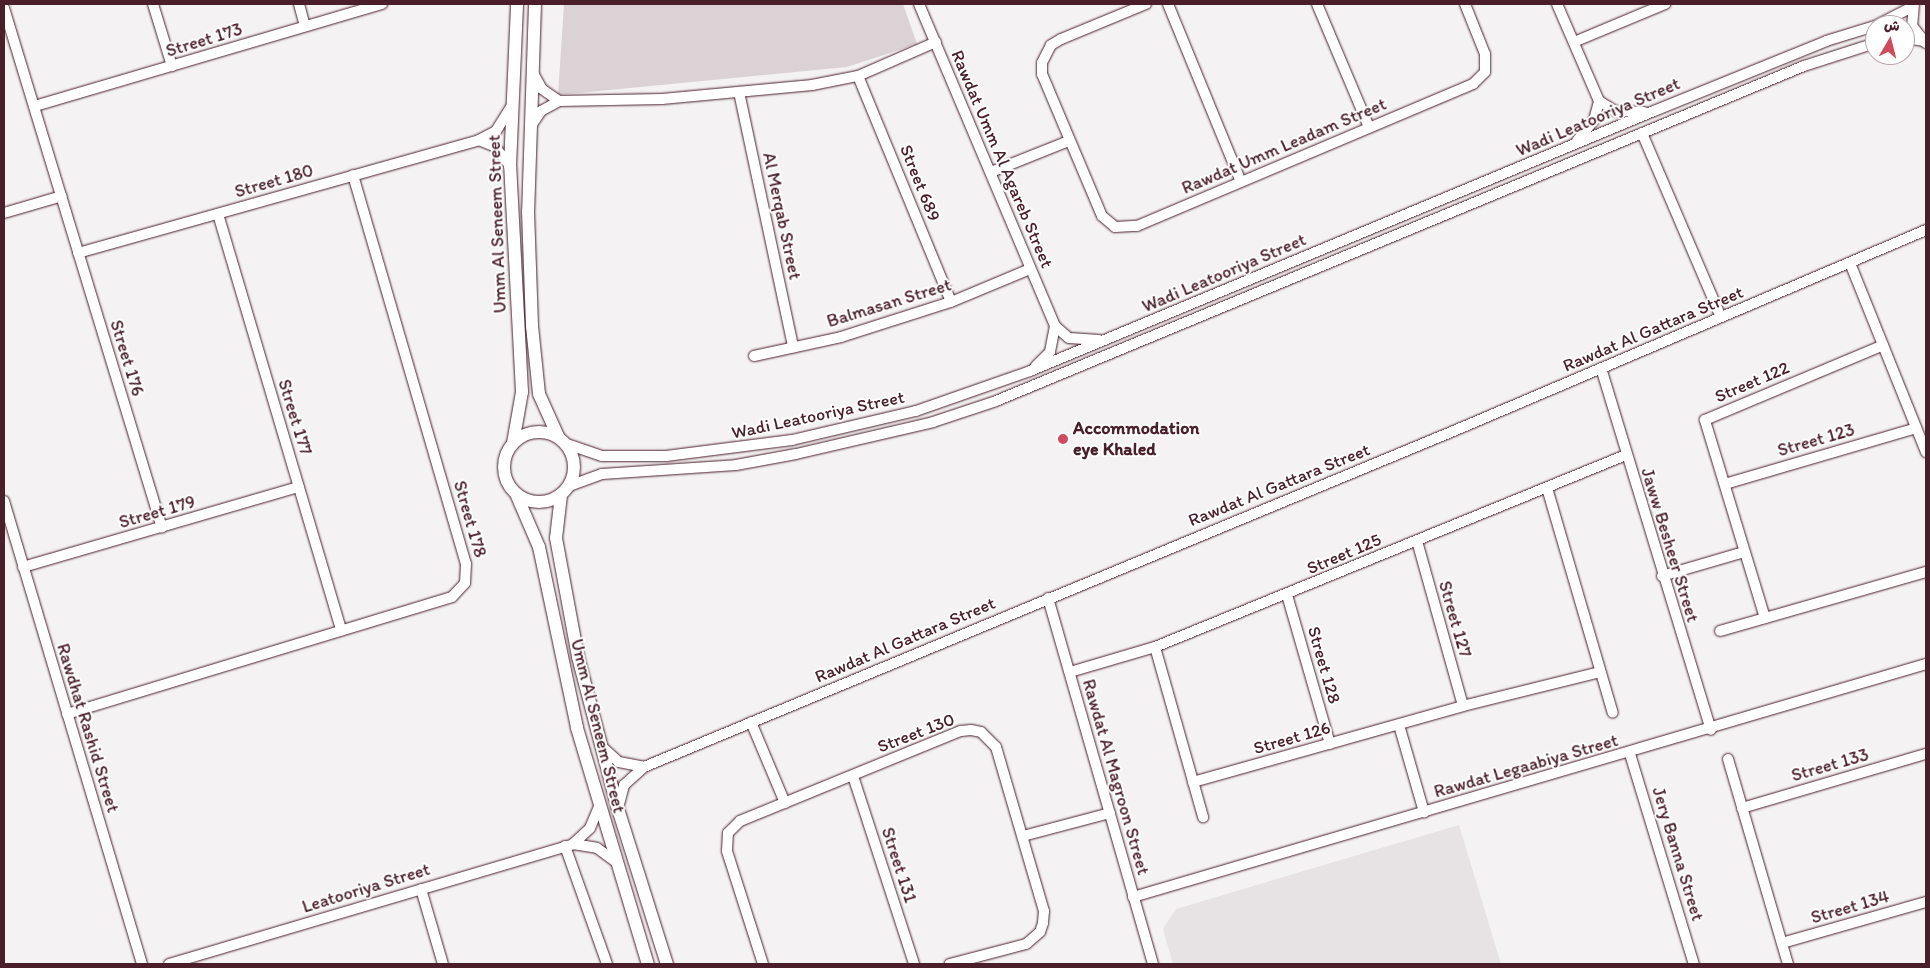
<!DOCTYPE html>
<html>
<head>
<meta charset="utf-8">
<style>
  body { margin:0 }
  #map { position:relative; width:1930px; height:968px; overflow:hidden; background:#f4f2f2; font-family:Itim,"Playpen Sans Arabic",sans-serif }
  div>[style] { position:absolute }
  .built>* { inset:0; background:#e7e2e3 }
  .green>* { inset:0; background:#dbd2d5 }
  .roads { filter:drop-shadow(0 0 1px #4a1f2b) drop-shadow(0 0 1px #4a1f2b) }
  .minor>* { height:10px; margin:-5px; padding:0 5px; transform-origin:5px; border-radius:5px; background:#fff }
  .major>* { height:12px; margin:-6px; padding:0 6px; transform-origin:6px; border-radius:6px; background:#fff }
  .major>.ring { margin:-6px; padding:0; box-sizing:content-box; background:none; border:12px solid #fff; border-radius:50% }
  .dots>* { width:14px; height:14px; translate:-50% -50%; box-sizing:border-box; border:2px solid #fff; border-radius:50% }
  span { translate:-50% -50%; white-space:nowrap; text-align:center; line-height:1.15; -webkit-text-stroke:4px #fff; paint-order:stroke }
  .street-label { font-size:18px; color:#4a1f2b }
  .poi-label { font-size:18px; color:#4a1f2b; font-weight:700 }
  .left { translate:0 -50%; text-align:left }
  .frame { position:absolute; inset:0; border:5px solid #4a1f2b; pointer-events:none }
  .north { position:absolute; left:1865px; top:15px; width:50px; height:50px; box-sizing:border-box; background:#fff; border:1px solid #b7a5aa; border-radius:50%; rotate:8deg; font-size:14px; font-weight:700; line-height:20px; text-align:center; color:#4a1f2b }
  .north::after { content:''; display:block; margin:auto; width:18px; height:22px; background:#d1495b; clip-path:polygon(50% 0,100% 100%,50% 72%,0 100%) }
</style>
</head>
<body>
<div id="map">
  <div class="built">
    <i style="clip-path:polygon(1459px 825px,1501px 964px,1173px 964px,1163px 929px,1176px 909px)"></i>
  </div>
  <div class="green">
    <i style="clip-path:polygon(564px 4px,903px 4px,917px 44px,847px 67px,558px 95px)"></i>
  </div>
  <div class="roads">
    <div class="minor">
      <i style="left:153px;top:4px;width:65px;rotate:73deg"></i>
      <i style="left:299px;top:4px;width:23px;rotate:75deg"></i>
      <i style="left:919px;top:4px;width:350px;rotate:67.1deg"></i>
      <i style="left:1055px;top:326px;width:26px;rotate:101deg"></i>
      <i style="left:1050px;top:352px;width:20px;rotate:135deg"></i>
      <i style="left:1146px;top:4px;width:92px;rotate:157.6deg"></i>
      <i style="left:1061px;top:39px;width:12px;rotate:149deg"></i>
      <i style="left:1051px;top:45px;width:20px;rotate:117deg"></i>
      <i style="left:1042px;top:63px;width:11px;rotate:90deg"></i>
      <i style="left:1042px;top:74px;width:154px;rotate:67.1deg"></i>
      <i style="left:1102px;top:216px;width:17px;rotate:40deg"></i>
      <i style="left:1115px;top:227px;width:22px;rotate:-3deg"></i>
      <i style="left:1137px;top:226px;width:365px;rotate:-22.9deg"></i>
      <i style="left:1473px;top:84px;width:17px;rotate:-45deg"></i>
      <i style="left:1485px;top:72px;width:18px;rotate:-90deg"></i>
      <i style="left:1485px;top:54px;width:54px;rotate:-111.8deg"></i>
      <i style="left:1168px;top:4px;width:192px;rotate:67.7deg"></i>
      <i style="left:1317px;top:4px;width:134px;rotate:67.1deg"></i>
      <i style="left:1557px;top:4px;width:106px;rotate:66.6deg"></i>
      <i style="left:1599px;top:101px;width:19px;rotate:32deg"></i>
      <i style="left:1615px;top:111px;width:29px;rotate:2deg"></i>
      <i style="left:1914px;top:4px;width:22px;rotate:95deg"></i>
      <i style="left:1912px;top:26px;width:22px;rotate:51deg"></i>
      <i style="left:4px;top:8px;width:543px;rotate:73.1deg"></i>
      <i style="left:1877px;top:25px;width:39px;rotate:-27deg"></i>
      <i style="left:1905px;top:38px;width:18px;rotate:9deg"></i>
      <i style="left:1574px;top:42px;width:99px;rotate:-22.7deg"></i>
      <i style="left:533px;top:73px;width:18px;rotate:61deg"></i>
      <i style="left:542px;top:89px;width:21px;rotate:35deg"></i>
      <i style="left:858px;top:76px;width:244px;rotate:67.6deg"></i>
      <i style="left:739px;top:92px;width:261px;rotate:78deg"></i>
      <i style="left:35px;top:106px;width:362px;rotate:-16.4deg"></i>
      <i style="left:531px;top:126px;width:18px;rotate:-56deg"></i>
      <i style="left:541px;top:111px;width:21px;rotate:-29deg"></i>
      <i style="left:559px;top:101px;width:103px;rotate:-1.1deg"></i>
      <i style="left:662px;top:99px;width:151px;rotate:-5.3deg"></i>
      <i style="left:812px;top:85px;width:47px;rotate:-11.1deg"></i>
      <i style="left:858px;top:76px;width:85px;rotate:-23.6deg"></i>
      <i style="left:1642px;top:133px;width:200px;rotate:66.8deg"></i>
      <i style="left:479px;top:140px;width:16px;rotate:22deg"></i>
      <i style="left:494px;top:146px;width:26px;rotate:51deg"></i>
      <i style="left:1577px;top:141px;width:27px;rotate:-51deg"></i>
      <i style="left:1594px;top:120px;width:20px;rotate:-75deg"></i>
      <i style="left:991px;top:172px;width:84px;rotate:-21.7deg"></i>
      <i style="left:4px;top:213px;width:60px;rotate:-16.3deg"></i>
      <i style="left:218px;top:214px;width:433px;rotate:73.5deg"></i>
      <i style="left:78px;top:253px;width:417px;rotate:-15.7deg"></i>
      <i style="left:479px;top:140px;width:19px;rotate:-28deg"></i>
      <i style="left:496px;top:131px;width:28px;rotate:-58deg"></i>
      <i style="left:1850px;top:263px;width:204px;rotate:68.1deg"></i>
      <i style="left:1055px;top:326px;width:18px;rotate:41deg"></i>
      <i style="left:1069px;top:338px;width:30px;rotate:4deg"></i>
      <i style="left:754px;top:356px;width:89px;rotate:-12.3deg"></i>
      <i style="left:841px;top:337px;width:115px;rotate:-17.7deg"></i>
      <i style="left:951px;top:302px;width:86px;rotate:-22.7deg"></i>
      <i style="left:1601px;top:368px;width:378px;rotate:73.1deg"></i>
      <i style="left:564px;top:443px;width:40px;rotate:18.9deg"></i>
      <i style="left:602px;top:456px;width:64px"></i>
      <i style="left:666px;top:456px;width:127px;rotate:-7.2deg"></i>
      <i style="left:792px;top:440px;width:127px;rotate:-13.2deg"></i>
      <i style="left:916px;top:411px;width:121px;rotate:-19.3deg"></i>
      <i style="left:1030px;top:371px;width:676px;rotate:-22.62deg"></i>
      <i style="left:1654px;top:111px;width:186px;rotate:-22.1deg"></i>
      <i style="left:1826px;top:41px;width:51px;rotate:-17deg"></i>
      <i style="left:1725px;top:484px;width:199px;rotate:-16.3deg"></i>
      <i style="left:569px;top:486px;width:35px;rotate:-20deg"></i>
      <i style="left:602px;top:474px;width:134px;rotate:-3.8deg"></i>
      <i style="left:736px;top:465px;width:61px;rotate:-10.4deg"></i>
      <i style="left:796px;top:454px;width:141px;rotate:-13.1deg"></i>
      <i style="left:933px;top:422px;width:66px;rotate:-18.4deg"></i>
      <i style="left:996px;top:401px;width:875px;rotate:-22.52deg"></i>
      <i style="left:1804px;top:66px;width:75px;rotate:-17.9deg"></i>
      <i style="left:1547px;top:488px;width:234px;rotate:73.7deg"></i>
      <i style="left:4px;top:501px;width:483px;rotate:73.4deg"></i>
      <i style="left:1417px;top:541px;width:171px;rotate:74.4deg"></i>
      <i style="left:23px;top:567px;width:287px;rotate:-16.2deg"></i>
      <i style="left:1662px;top:576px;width:85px;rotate:-16.3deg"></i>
      <i style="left:1287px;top:595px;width:155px;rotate:73.9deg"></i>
      <i style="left:1048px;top:598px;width:381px;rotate:74deg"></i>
      <i style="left:1765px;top:618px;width:207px;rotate:-106.9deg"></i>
      <i style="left:1705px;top:420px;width:193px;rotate:-22.8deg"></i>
      <i style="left:1720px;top:631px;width:214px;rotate:-16deg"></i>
      <i style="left:1155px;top:647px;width:177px;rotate:74.2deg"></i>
      <i style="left:1070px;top:672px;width:89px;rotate:-16.4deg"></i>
      <i style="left:1155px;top:647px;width:509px;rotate:-22.18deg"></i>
      <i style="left:67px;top:714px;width:402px;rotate:-16.9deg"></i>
      <i style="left:452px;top:597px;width:19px;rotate:-47deg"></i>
      <i style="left:465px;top:583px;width:19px;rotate:-87deg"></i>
      <i style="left:466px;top:564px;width:405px;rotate:-106.2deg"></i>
      <i style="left:751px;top:722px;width:88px;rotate:67.2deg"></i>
      <i style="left:1399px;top:725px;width:91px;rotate:74deg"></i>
      <i style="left:601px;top:746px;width:24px;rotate:42deg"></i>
      <i style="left:619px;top:762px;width:25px;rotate:11deg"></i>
      <i style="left:1630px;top:754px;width:220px;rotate:73.1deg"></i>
      <i style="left:1728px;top:759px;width:214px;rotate:73.7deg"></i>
      <i style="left:853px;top:776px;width:198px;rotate:72deg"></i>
      <i style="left:1193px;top:782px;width:280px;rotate:-15.7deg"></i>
      <i style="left:1463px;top:706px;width:141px;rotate:-13.9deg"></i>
      <i style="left:618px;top:808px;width:24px;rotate:-75deg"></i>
      <i style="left:624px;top:785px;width:27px;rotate:-42deg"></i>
      <i style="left:644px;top:767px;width:879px;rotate:-22.54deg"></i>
      <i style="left:1456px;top:430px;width:511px;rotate:-23.05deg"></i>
      <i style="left:1742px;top:808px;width:192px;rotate:-16.4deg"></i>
      <i style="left:1023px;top:836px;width:90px;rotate:-14.8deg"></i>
      <i style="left:573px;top:844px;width:24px;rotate:9deg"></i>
      <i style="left:597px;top:848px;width:24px;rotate:36deg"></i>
      <i style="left:565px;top:846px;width:125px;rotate:70.4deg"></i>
      <i style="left:421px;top:889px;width:78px;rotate:73.7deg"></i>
      <i style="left:1133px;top:897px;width:827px;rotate:-16.37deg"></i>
      <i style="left:1782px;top:943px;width:150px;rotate:-15.9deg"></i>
      <i style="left:169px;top:964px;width:421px;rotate:-16.5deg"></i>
      <i style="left:573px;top:844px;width:23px;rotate:-43deg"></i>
      <i style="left:590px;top:828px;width:23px;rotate:-67deg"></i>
      <i style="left:763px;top:964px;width:119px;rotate:-107.7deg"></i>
      <i style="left:727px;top:851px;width:18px;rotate:-87deg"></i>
      <i style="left:728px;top:833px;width:17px;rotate:-45deg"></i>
      <i style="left:740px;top:821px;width:239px;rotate:-22.2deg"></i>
      <i style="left:961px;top:731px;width:10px;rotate:-6deg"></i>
      <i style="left:971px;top:730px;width:10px;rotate:11deg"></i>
      <i style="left:981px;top:732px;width:21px;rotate:45deg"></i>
      <i style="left:996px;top:747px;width:171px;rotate:73.7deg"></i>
      <i style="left:1044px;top:911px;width:12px;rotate:95deg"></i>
      <i style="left:1043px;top:923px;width:9px;rotate:108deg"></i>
      <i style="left:1040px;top:932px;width:18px;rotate:139deg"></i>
      <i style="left:1026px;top:944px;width:79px;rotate:165.3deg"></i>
    </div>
    <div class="major">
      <i style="left:535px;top:4px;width:207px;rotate:91.9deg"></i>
      <i style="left:528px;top:211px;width:115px;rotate:88deg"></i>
      <i style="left:532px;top:326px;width:68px;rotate:84.1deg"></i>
      <i style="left:539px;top:394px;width:46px;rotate:65.7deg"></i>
      <i class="ring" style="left:504px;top:432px;width:58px;height:58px"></i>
      <i style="left:513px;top:443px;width:52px;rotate:-80deg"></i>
      <i style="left:522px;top:392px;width:226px;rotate:-93deg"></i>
      <i style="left:510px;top:166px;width:162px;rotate:-87.5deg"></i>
      <i style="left:561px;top:495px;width:43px;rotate:96.6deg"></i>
      <i style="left:556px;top:538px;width:121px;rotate:79.5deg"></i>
      <i style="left:578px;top:657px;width:157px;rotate:75.3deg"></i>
      <i style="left:618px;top:809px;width:163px;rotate:72.5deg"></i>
      <i style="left:517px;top:496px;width:56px;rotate:66.7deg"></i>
      <i style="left:539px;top:547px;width:185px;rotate:78.1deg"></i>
      <i style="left:577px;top:728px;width:246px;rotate:73.3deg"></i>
    </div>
  </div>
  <div class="dots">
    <i style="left:1063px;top:439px;background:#d1495b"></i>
  </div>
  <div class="street-label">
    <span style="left:204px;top:40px;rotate:-17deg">Street 173</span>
    <span style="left:1598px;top:117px;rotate:-23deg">Wadi Leatooriya Street</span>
    <span style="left:1284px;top:146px;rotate:-23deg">Rawdat Umm Leadam Street</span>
    <span style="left:1002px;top:159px;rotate:67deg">Rawdat Umm Al Agareb Street</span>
    <span style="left:274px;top:181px;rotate:-16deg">Street 180</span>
    <span style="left:920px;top:183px;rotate:68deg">Street 689</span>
    <span style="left:782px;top:216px;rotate:78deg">Al Merqab Street</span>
    <span style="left:497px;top:224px;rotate:-92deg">Umm Al Seneem Street</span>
    <span style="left:1224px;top:273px;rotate:-23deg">Wadi Leatooriya Street</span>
    <span style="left:889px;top:303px;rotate:-17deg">Balmasan Street</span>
    <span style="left:1653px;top:329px;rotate:-23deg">Rawdat Al Gattara Street</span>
    <span style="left:127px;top:358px;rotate:73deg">Street 176</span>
    <span style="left:1752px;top:382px;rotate:-23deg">Street 122</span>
    <span style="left:818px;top:415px;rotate:-12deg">Wadi Leatooriya Street</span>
    <span style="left:295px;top:417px;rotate:73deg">Street 177</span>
    <span style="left:1816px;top:440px;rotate:-16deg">Street 123</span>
    <span style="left:1279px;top:485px;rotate:-22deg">Rawdat Al Gattara Street</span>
    <span style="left:157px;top:512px;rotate:-16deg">Street 179</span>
    <span style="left:470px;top:519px;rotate:74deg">Street 178</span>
    <span style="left:1670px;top:545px;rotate:73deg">Jaww Besheer Street</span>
    <span style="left:1344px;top:554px;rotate:-23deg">Street 125</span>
    <span style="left:1455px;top:619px;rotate:74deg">Street 127</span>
    <span style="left:905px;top:640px;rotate:-23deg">Rawdat Al Gattara Street</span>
    <span style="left:1324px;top:665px;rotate:74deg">Street 128</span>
    <span style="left:598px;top:726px;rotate:76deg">Umm Al Seneem Street</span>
    <span style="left:88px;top:728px;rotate:73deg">Rawdhat Rashid Street</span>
    <span style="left:916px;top:733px;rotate:-21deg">Street 130</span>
    <span style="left:1292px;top:738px;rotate:-16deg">Street 126</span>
    <span style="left:1830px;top:765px;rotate:-16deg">Street 133</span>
    <span style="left:1526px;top:766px;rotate:-16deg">Rawdat Legaabiya Street</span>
    <span style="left:1116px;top:777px;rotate:74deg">Rawdat Al Magroon Street</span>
    <span style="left:1678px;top:854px;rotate:73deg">Jery Banna Street</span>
    <span style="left:899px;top:865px;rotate:72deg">Street 131</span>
    <span style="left:366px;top:888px;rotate:-17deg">Leatooriya Street</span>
    <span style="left:1850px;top:907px;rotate:-16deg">Street 134</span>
  </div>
  <div class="poi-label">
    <span class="left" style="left:1073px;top:439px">Accommodation<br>eye Khaled</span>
  </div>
  <div class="frame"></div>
  <div class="north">ش</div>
</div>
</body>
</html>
